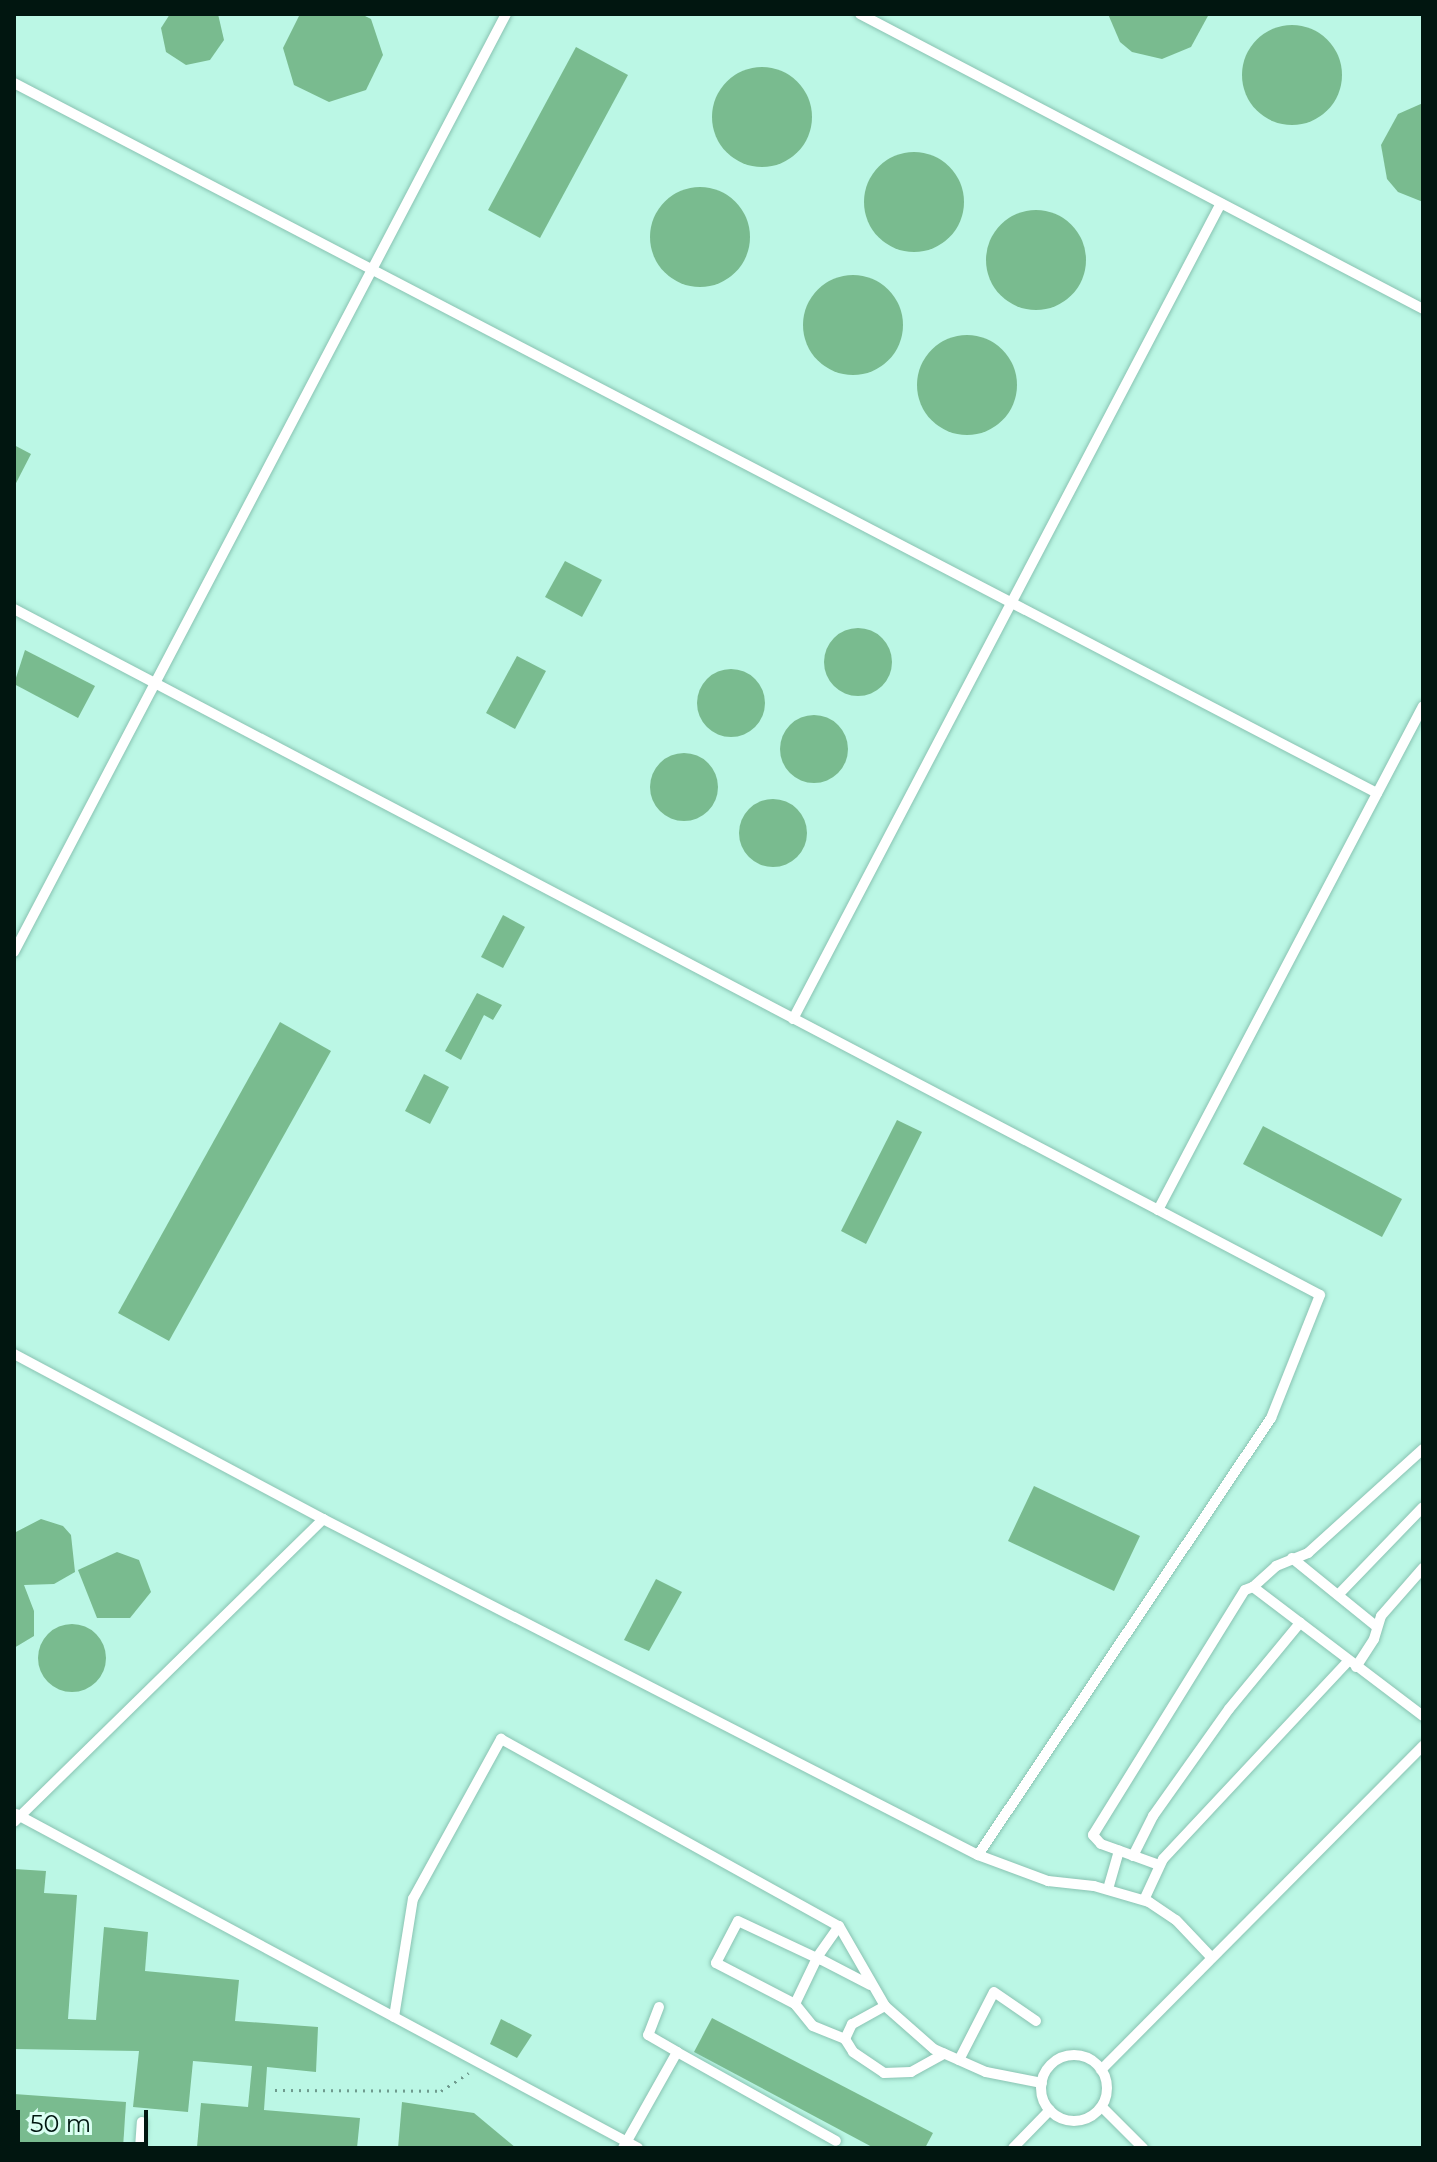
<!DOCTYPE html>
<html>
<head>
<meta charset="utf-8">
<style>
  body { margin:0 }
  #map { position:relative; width:1437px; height:2162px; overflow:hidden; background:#bbf7e5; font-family:Montserrat,sans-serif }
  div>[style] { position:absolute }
  .building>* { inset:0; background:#79bb8f }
  .round { border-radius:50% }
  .path>* { height:3px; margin-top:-1.5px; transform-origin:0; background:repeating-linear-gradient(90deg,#6f9b8e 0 2px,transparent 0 8px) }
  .roads { filter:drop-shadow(0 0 2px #89c3b2) drop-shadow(0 0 2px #89c3b2) }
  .lane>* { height:10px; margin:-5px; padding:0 5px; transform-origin:5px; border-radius:5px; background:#fff }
  .lane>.ring { margin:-5px; padding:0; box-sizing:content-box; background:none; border:10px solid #fff; border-radius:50% }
  span { translate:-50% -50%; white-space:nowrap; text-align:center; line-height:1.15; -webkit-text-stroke:6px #dbfff3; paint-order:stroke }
  .frame { position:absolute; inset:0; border:16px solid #011610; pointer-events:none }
  .scale { position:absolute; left:16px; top:2110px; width:132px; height:36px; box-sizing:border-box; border:4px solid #011610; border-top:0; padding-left:10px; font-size:24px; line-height:28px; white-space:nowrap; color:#011610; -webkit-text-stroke:6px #dbfff3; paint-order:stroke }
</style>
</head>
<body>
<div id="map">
  <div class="building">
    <i style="clip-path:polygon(170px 14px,218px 14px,224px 40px,210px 60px,186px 65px,166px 52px,161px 28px)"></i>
    <i style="clip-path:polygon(300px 14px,361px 14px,371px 19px,383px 55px,366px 90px,329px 102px,294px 85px,283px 48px)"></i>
    <i style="clip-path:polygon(1108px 14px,1209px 14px,1191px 47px,1162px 59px,1132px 52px,1120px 42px)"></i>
    <i class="round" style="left:1242px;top:25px;width:100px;height:100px"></i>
    <i style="clip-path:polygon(576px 47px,628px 75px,540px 238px,488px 210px)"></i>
    <i class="round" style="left:712px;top:67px;width:100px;height:100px"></i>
    <i style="clip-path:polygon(1423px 103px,1423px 202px,1398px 192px,1387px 179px,1381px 145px,1398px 114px)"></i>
    <i class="round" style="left:864px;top:152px;width:100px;height:100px"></i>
    <i class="round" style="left:650px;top:187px;width:100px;height:100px"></i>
    <i class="round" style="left:986px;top:210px;width:100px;height:100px"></i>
    <i class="round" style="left:803px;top:275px;width:100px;height:100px"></i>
    <i class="round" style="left:917px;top:335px;width:100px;height:100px"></i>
    <i style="clip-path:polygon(14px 445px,31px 454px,14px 487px)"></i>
    <i style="clip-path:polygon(565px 561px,602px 580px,582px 617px,545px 597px)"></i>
    <i class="round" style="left:824px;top:628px;width:68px;height:68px"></i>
    <i style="clip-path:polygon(25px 650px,95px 686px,78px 718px,14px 684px)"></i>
    <i style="clip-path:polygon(517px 656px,546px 671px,515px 729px,486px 713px)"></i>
    <i class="round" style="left:697px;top:669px;width:68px;height:68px"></i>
    <i class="round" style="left:780px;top:715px;width:68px;height:68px"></i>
    <i class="round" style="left:650px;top:753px;width:68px;height:68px"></i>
    <i class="round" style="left:739px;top:799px;width:68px;height:68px"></i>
    <i style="clip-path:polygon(503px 915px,525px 927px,503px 968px,481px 957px)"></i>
    <i style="clip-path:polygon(477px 993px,502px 1005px,493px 1020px,484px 1015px,461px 1060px,445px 1051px)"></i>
    <i style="clip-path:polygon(280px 1022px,331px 1051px,169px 1341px,118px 1313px)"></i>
    <i style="clip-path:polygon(424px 1074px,449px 1087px,430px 1124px,405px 1111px)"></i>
    <i style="clip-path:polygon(897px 1120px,922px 1132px,866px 1244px,841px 1231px)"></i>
    <i style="clip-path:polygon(1263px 1126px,1402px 1199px,1382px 1237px,1243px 1164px)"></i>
    <i style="clip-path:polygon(1034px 1486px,1140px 1536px,1114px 1591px,1008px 1541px)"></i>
    <i style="clip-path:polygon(41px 1519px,63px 1526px,71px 1535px,75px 1572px,54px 1584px,24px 1585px,34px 1611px,34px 1636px,14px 1648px,14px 1533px)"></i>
    <i style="clip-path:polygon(117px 1552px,139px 1560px,151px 1592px,130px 1618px,97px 1618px,78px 1570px)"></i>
    <i style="clip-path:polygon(656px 1579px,682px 1592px,649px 1651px,624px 1640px)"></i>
    <i class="round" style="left:38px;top:1624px;width:68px;height:68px"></i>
    <i style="clip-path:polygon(14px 1869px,46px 1871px,44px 1893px,77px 1895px,68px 2019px,96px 2020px,104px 1927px,148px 1932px,145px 1971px,239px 1980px,235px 2021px,318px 2027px,316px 2072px,267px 2067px,264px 2110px,360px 2118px,357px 2148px,197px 2147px,201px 2103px,248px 2107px,252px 2066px,193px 2061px,188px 2112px,133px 2107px,139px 2051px,14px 2049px)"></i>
    <i style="clip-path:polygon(712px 2018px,933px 2133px,925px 2148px,874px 2148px,694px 2052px)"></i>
    <i style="clip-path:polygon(501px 2019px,532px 2035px,517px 2058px,490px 2044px)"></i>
    <i style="clip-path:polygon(14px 2094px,126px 2102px,123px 2148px,14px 2148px)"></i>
    <i style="clip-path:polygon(402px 2102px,474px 2113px,516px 2148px,398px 2148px)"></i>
  </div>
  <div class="path">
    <i style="left:275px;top:2090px;width:166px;rotate:0.3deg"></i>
    <i style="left:441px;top:2091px;width:33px;rotate:-33deg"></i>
  </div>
  <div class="roads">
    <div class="lane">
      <i style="left:860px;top:14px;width:636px;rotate:27.65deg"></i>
      <i style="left:14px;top:83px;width:1537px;rotate:27.52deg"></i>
      <i style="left:14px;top:609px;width:1475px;rotate:27.71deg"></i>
      <i style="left:1320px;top:1295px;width:132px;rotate:111.7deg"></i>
      <i style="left:1271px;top:1418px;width:526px;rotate:123.84deg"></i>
      <i style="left:14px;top:952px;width:1059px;rotate:-62.32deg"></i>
      <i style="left:793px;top:1019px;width:921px;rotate:-62.32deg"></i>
      <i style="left:1158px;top:1210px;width:569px;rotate:-62.26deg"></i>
      <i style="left:14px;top:1354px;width:350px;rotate:28.1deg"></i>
      <i style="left:1292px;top:1558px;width:109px;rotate:39.1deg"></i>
      <i style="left:1253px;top:1587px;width:31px;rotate:-42deg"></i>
      <i style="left:1276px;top:1566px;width:35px;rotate:-22deg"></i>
      <i style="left:1308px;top:1553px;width:155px;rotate:-42.1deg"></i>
      <i style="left:1338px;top:1595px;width:122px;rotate:-46deg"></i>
      <i style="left:1356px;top:1667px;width:33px;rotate:-57deg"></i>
      <i style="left:1374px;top:1639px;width:24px;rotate:-73deg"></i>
      <i style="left:1381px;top:1616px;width:64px;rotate:-48.8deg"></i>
      <i style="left:16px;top:1814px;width:706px;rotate:28.23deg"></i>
      <i style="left:14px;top:1822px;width:433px;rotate:-44.4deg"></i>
      <i style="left:323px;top:1519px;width:736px;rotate:27.16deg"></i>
      <i style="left:978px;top:1855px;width:75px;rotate:20.4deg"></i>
      <i style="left:1048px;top:1881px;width:46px;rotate:6.2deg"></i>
      <i style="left:1094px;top:1886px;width:57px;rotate:16.2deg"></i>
      <i style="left:1149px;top:1902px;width:32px;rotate:34deg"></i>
      <i style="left:1176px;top:1920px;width:52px;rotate:46.5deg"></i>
      <i style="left:1133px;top:1856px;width:45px;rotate:-63.4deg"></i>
      <i style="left:1153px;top:1816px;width:131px;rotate:-54.6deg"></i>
      <i style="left:1229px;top:1709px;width:112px;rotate:-50.5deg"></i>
      <i style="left:1159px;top:1865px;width:62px;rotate:-160.1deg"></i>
      <i style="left:1101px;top:1844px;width:12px;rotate:-132deg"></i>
      <i style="left:1093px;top:1835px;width:288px;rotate:-58.2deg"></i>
      <i style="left:1245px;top:1590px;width:9px;rotate:-21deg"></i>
      <i style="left:1253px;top:1587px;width:213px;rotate:37.2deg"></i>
      <i style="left:1108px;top:1889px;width:40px;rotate:-74deg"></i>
      <i style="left:1144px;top:1900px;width:45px;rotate:-65.1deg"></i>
      <i style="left:1163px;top:1859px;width:271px;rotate:-46.9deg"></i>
      <i style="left:839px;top:1926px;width:39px;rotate:125deg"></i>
      <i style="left:817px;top:1958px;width:51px;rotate:115.6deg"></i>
      <i style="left:795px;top:2004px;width:89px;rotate:-152.6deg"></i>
      <i style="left:716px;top:1963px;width:47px;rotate:-62.4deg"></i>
      <i style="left:738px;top:1921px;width:87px;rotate:25.1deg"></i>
      <i style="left:817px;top:1958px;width:5px;rotate:22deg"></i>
      <i style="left:822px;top:1960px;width:54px;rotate:27.5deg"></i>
      <i style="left:795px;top:2004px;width:28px;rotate:51deg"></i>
      <i style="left:813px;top:2026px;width:35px;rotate:22deg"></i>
      <i style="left:885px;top:2006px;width:38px;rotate:151deg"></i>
      <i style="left:852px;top:2024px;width:17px;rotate:115deg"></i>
      <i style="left:845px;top:2039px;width:15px;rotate:58deg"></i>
      <i style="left:853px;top:2052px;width:37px;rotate:34deg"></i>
      <i style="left:884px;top:2073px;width:27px;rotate:-2deg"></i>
      <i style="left:911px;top:2072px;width:38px;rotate:-29deg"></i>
      <i style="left:659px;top:2007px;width:30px;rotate:111deg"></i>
      <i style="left:648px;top:2035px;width:34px;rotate:30deg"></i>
      <i style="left:394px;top:2017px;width:120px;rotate:-80.9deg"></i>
      <i style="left:413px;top:1899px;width:183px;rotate:-61.2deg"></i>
      <i style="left:501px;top:1739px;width:386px;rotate:29deg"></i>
      <i style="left:839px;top:1926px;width:92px;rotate:60.1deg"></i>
      <i style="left:885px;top:2006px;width:65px;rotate:41.3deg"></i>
      <i style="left:934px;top:2049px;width:57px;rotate:23.9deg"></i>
      <i style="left:986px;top:2072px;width:57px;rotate:11.1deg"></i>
      <i class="ring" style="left:1041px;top:2055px;width:56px;height:56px"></i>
      <i style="left:959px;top:2060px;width:76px;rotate:-62.8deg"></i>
      <i style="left:994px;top:1992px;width:51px;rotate:34.6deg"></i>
      <i style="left:1101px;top:2070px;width:457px;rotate:-45.2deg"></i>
      <i style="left:1103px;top:2108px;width:57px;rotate:45deg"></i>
      <i style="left:140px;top:2148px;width:26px;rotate:-86deg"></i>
      <i style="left:623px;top:2148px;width:110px;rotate:-60.6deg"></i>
      <i style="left:677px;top:2052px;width:182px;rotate:29.2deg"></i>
      <i style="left:1013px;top:2148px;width:53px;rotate:-45.8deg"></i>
    </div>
  </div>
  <div class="frame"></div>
  <div class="scale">50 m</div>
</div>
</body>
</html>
